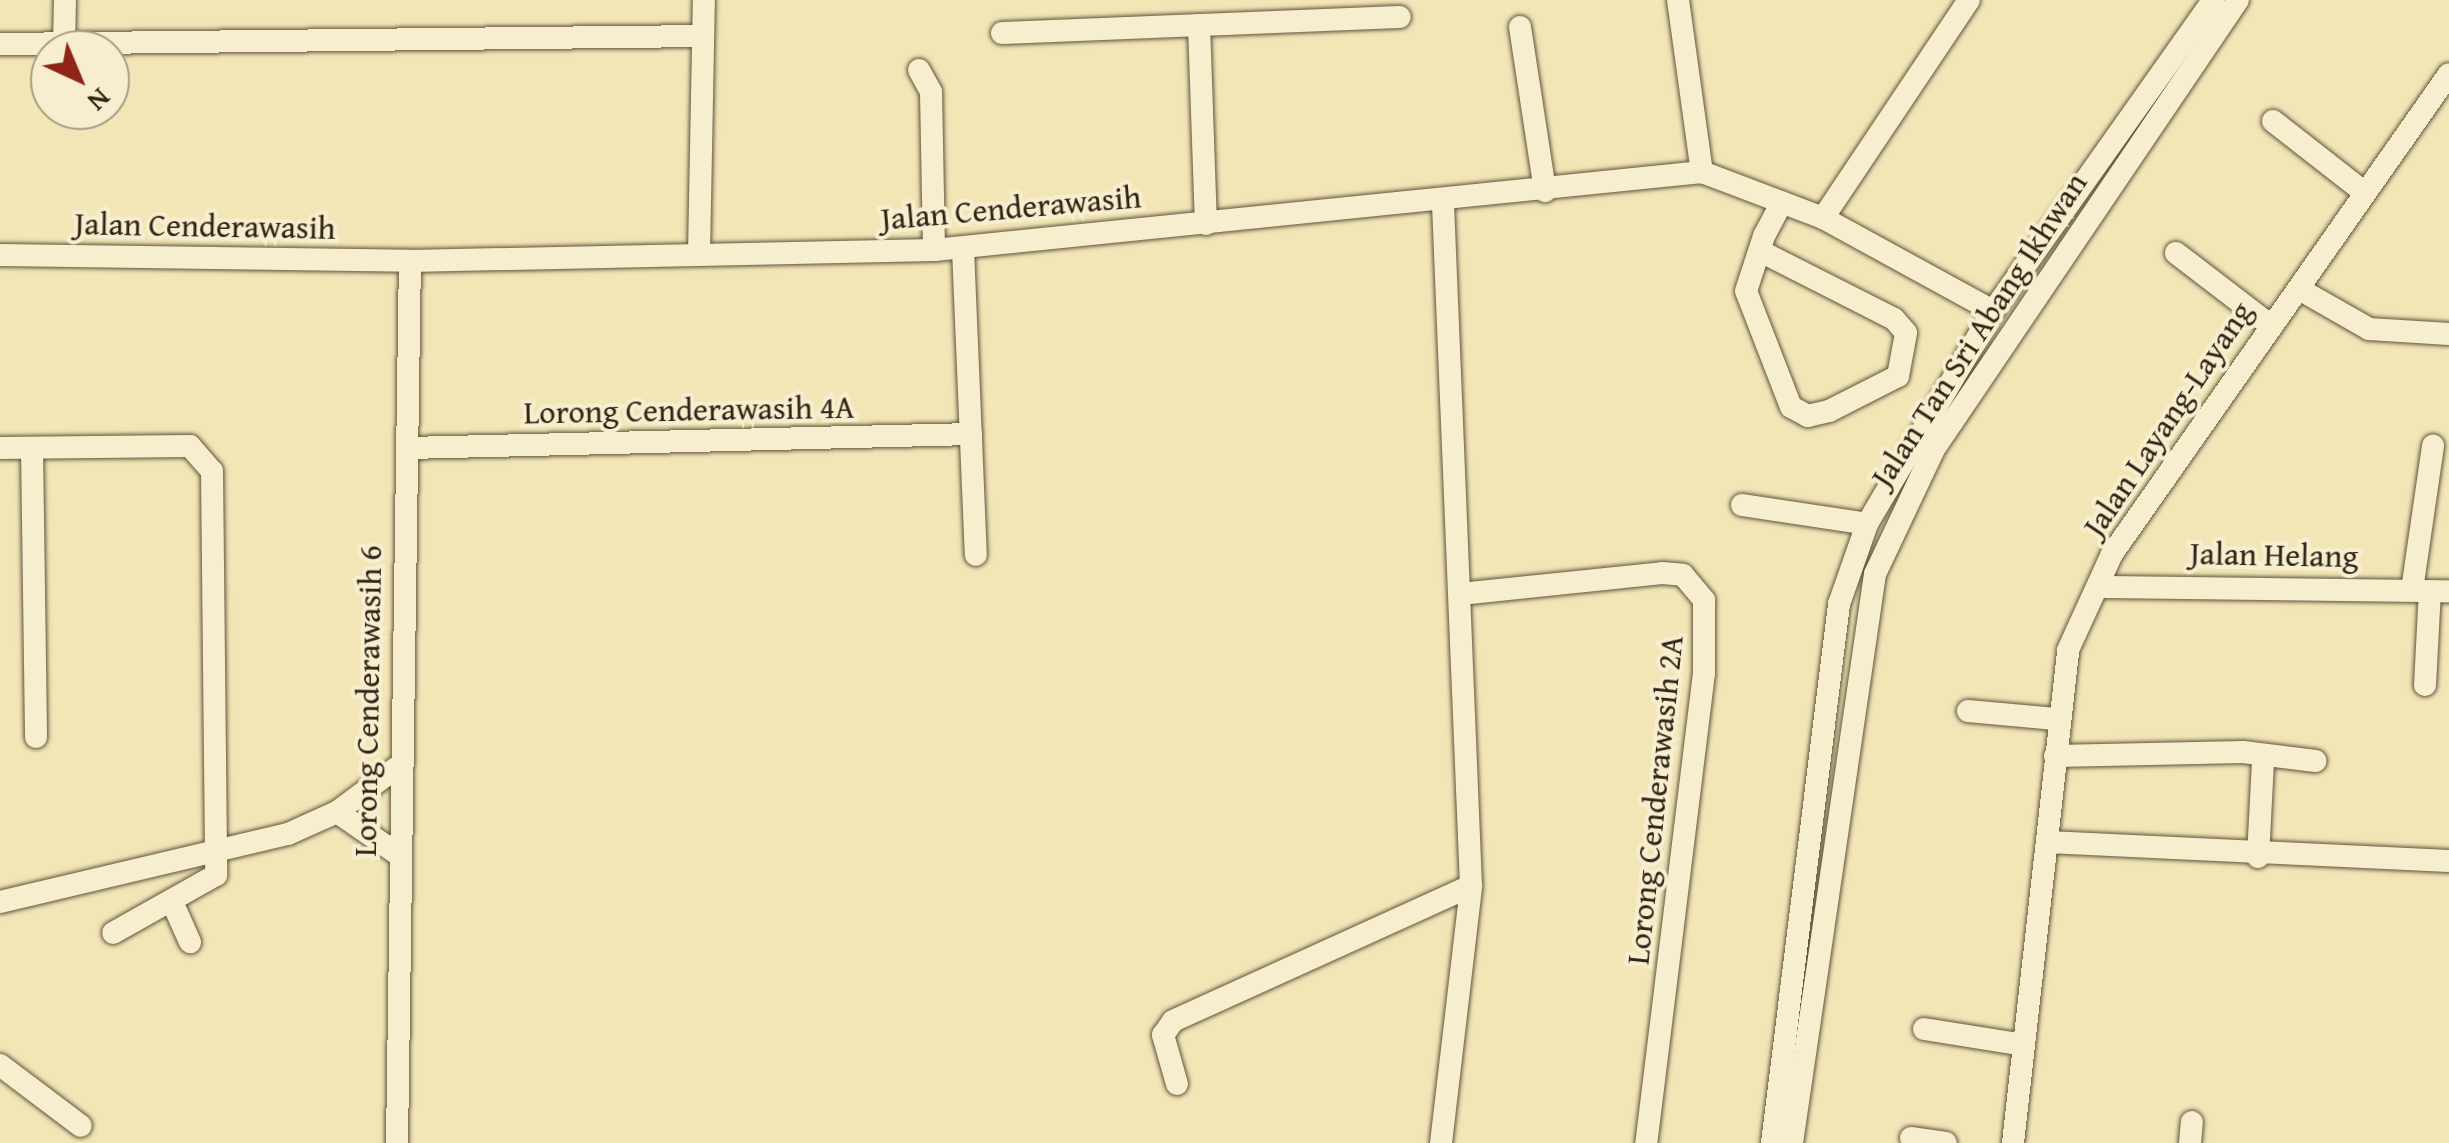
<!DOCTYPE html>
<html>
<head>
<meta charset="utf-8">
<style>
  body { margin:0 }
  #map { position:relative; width:2449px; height:1143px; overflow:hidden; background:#f2e5b6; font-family:"Gentium Book Plus",serif }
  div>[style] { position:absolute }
  .roads { filter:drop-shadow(0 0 2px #60543c) drop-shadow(0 0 2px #60543c) }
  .minor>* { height:22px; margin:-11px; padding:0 11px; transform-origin:11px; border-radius:11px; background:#f7eed0 }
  span { translate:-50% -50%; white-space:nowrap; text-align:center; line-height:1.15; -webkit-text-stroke:8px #f7eed0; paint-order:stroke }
  .street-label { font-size:32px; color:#302414 }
  .north { position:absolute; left:30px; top:30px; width:100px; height:100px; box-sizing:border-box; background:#f7eed0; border:2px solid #a79d85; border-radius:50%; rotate:136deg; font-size:28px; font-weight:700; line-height:40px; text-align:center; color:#302414 }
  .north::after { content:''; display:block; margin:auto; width:35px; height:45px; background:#8f2418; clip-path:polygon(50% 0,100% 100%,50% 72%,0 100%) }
</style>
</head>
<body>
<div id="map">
  <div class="roads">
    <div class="minor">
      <i style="left:1678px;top:0;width:174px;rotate:82.1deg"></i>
      <i style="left:1199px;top:25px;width:199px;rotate:88deg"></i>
      <i style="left:1520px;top:27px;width:166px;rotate:81.3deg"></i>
      <i style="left:1002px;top:33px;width:398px;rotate:-2.3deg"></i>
      <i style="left:0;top:44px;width:701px;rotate:-0.65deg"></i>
      <i style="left:64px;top:46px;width:46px;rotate:-88.8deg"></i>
      <i style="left:919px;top:70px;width:25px;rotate:61deg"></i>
      <i style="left:931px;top:92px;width:158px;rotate:88.9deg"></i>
      <i style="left:2273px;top:121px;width:115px;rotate:38deg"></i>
      <i style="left:1823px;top:218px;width:262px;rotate:-56.2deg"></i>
      <i style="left:963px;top:249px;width:306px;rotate:87.6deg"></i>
      <i style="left:1760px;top:251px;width:150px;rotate:26.9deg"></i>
      <i style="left:1894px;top:319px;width:18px;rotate:49deg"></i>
      <i style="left:1906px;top:333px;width:44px;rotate:100.5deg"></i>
      <i style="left:1898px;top:376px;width:77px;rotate:153.1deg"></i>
      <i style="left:1829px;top:411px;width:22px;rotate:167deg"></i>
      <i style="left:1808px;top:416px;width:19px;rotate:-152deg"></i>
      <i style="left:1791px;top:407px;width:124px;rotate:-111.2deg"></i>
      <i style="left:1746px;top:291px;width:58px;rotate:-71.9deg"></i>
      <i style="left:1764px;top:236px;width:38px;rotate:-62deg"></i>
      <i style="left:2176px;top:253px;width:118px;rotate:37.5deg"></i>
      <i style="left:699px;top:254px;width:254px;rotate:-88.9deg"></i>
      <i style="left:0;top:255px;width:410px;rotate:0.8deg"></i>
      <i style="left:410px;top:261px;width:524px;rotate:-1.2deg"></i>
      <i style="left:934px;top:250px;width:772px;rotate:-5.8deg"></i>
      <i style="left:1702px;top:172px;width:129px;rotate:20.8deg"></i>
      <i style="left:1823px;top:218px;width:194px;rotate:28.7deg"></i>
      <i style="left:2299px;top:289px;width:81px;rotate:29.7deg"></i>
      <i style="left:2369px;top:329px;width:80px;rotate:3.6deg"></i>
      <i style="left:0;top:448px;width:190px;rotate:-0.6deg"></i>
      <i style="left:190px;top:446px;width:33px;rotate:49deg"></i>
      <i style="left:212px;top:471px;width:404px;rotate:89.4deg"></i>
      <i style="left:216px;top:875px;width:118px;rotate:150.6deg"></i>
      <i style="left:32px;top:448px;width:289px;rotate:89.2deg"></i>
      <i style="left:408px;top:448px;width:563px;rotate:-1.42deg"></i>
      <i style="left:1742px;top:505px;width:126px;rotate:8.6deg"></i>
      <i style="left:2098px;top:587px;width:351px;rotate:0.7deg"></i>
      <i style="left:2412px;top:590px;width:146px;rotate:-81.7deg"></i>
      <i style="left:1460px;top:594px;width:203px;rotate:-5.9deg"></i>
      <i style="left:1662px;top:573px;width:21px;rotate:5deg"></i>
      <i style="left:1683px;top:575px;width:33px;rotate:50deg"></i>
      <i style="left:1704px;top:600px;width:73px;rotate:90deg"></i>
      <i style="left:1704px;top:673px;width:474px;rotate:97deg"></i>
      <i style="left:2425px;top:685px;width:94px;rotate:-87deg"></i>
      <i style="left:1968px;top:711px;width:88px;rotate:5.2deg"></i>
      <i style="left:2055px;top:756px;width:188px;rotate:-1.2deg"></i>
      <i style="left:2243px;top:752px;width:73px;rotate:7.1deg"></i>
      <i style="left:337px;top:812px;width:72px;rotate:34.8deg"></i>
      <i style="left:2048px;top:842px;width:401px;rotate:2.7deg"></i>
      <i style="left:2258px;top:857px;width:97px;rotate:-87deg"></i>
      <i style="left:0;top:902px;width:296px;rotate:-13.3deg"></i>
      <i style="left:288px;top:834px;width:54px;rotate:-24.2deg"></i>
      <i style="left:337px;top:812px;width:74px;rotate:-36.7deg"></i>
      <i style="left:173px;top:904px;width:42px;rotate:65.9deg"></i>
      <i style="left:1924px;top:1029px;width:101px;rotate:9.1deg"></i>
      <i style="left:0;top:1065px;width:101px;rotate:37deg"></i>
      <i style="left:1177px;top:1084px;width:51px;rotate:-105.9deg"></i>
      <i style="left:1163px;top:1035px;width:17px;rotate:-54deg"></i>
      <i style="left:1173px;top:1021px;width:327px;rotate:-24.4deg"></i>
      <i style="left:1911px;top:1138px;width:35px;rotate:8deg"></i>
      <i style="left:397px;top:1143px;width:882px;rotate:-89.16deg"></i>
      <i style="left:1441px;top:1143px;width:259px;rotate:-83.3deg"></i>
      <i style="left:1471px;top:886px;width:683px;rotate:-92.35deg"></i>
      <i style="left:1772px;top:1143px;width:543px;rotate:-82.91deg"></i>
      <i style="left:1839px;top:604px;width:85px;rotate:-70.7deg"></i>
      <i style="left:1867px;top:524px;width:247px;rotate:-59.4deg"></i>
      <i style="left:1993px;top:311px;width:381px;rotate:-54.7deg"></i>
      <i style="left:1792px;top:1143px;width:575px;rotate:-81.7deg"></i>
      <i style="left:1875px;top:574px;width:138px;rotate:-64.7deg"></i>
      <i style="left:1934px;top:449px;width:542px;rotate:-55.9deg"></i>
      <i style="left:2013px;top:1143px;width:496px;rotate:-83.6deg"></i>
      <i style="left:2068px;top:650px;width:106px;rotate:-65.4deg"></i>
      <i style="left:2112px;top:554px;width:586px;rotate:-54.93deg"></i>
      <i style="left:2190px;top:1143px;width:21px;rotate:-85deg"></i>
    </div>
  </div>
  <div class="street-label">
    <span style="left:1011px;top:208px;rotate:-5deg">Jalan Cenderawasih</span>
    <span style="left:205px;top:226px;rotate:1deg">Jalan Cenderawasih</span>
    <span style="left:1979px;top:330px;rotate:-57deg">Jalan Tan Sri Abang Ikhwan</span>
    <span style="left:689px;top:410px;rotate:-1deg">Lorong Cenderawasih 4A</span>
    <span style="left:2168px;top:419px;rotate:-56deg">Jalan Layang-Layang</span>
    <span style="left:2274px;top:555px;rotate:1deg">Jalan Helang</span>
    <span style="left:368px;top:701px;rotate:-89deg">Lorong Cenderawasih 6</span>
    <span style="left:1655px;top:800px;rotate:-84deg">Lorong Cenderawasih 2A</span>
  </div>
  <div class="north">N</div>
</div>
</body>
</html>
